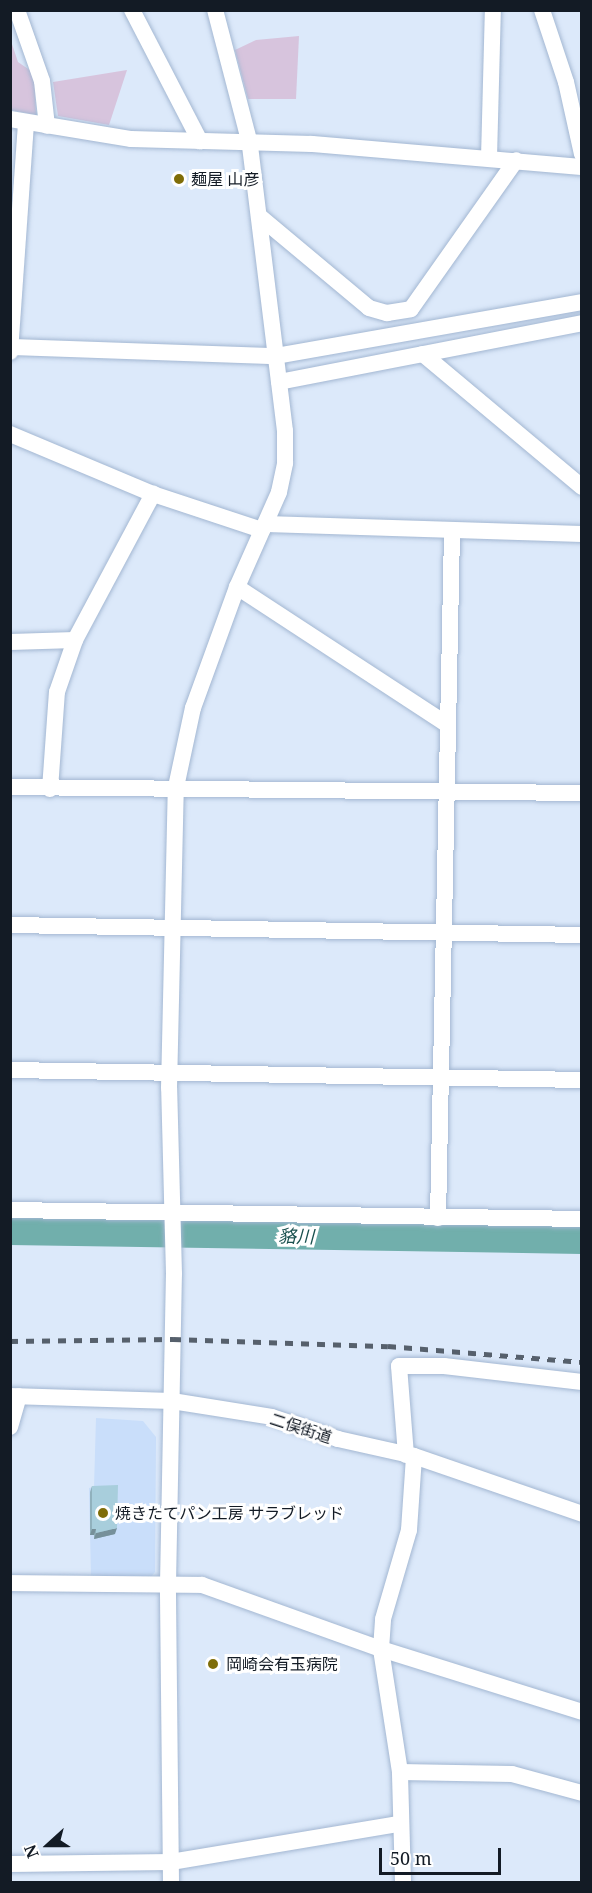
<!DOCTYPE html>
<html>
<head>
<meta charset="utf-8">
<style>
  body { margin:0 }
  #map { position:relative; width:592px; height:1893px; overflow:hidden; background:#dce9fa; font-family:"Noto Serif","Noto Sans JP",serif }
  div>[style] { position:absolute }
  .built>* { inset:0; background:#c9defa }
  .green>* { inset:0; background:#d7c4dd }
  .river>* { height:28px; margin:-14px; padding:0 14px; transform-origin:14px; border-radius:14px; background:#71afac }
  .roads { filter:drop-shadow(0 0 2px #a3b7d2) drop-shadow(0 0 2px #a3b7d2) }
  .minor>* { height:16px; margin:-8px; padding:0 8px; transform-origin:8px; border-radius:8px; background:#fff }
  .rail>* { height:4.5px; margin-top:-2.25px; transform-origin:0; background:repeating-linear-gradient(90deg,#56606c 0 8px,transparent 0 16px) }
  .wall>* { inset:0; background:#90b1bd }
  .shaded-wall>* { inset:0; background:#76909a }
  .building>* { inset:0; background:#a8cedc }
  .dots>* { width:16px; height:16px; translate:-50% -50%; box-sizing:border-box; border:3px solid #fff; border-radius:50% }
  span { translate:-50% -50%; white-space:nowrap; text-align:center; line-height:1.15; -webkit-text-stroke:6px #fff; paint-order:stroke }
  .poi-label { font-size:16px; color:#131b25 }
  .left { translate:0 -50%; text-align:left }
  .street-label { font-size:16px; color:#131b25 }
  .water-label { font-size:18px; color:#19504e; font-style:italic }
  .frame { position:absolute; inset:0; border:12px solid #131b25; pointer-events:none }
  .north { position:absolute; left:18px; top:1815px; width:60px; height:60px; -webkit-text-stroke:4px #fff; paint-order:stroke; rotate:249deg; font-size:16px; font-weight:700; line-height:24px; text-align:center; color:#131b25 }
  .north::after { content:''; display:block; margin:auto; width:21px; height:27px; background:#131b25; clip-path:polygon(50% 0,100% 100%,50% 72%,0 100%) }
  .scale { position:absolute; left:379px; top:1848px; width:122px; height:27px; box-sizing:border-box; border:3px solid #131b25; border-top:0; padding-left:8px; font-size:18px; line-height:21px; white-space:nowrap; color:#131b25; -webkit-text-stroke:4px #fff; paint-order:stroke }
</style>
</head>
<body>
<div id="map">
  <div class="built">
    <i style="clip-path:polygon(96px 1418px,143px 1421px,156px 1437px,155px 1572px,149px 1579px,91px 1577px,89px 1488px,94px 1487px)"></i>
  </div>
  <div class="green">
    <i style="clip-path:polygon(299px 36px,296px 99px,248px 99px,235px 50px,256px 40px)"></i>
    <i style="clip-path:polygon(10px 38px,18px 62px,34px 73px,36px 115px,11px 110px)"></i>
    <i style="clip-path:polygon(127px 70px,109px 125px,58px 116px,53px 82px)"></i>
  </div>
  <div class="river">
    <i style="left:10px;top:1231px;width:572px;rotate:0.9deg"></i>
  </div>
  <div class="roads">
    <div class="minor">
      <i style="left:17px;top:10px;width:75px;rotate:70.6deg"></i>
      <i style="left:42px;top:81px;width:45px;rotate:83.7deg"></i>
      <i style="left:132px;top:10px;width:148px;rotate:62.6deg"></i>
      <i style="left:542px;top:10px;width:76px;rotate:71.6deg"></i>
      <i style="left:566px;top:82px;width:74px;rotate:77.5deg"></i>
      <i style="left:10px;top:119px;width:123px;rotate:9.4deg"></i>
      <i style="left:131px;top:139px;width:181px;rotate:1.6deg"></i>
      <i style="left:312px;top:144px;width:271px;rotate:4.9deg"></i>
      <i style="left:489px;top:158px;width:148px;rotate:-88.5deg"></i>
      <i style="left:259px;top:216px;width:143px;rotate:39.9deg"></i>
      <i style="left:369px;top:308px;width:19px;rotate:16deg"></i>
      <i style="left:387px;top:313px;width:24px;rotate:-9deg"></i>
      <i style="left:411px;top:309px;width:182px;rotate:-54.8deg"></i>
      <i style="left:13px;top:347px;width:263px;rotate:2deg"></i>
      <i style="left:276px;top:356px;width:311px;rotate:-10deg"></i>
      <i style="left:10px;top:352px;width:230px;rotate:-86deg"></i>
      <i style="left:423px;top:354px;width:207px;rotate:39.9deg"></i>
      <i style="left:279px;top:382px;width:309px;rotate:-11deg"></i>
      <i style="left:10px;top:434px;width:155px;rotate:22.8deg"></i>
      <i style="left:153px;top:494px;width:115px;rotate:18.3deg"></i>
      <i style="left:266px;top:524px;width:316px;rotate:1.8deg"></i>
      <i style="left:237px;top:587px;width:250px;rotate:33.2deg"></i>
      <i style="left:10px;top:642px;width:65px;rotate:-1.8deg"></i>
      <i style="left:10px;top:787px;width:572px;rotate:0.6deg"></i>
      <i style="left:50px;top:789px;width:97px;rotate:-85.9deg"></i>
      <i style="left:57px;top:692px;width:55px;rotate:-70.9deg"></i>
      <i style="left:75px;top:640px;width:166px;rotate:-61.9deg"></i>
      <i style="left:10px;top:925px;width:572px;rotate:1deg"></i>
      <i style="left:10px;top:1070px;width:572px;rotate:1deg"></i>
      <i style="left:10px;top:1210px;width:572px;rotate:0.9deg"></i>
      <i style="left:438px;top:1218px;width:687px;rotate:-88.83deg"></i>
      <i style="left:10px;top:1396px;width:162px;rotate:1.8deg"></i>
      <i style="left:172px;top:1401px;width:101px;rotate:9.1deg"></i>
      <i style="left:272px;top:1417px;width:70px;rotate:18.4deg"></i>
      <i style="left:338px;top:1439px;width:78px;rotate:12.6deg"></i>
      <i style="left:414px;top:1456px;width:178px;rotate:19deg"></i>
      <i style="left:10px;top:1427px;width:32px;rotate:-74deg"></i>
      <i style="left:406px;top:1455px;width:89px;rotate:-94.5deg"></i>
      <i style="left:399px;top:1366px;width:45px"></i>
      <i style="left:444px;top:1366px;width:139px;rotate:6.6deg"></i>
      <i style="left:10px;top:1583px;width:192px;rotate:0.6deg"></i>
      <i style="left:202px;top:1585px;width:190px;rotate:19.7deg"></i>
      <i style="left:381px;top:1649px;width:211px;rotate:17.4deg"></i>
      <i style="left:400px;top:1772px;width:112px;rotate:1deg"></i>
      <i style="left:512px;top:1774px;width:73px;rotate:15.2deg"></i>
      <i style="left:10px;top:1864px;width:161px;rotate:-0.7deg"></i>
      <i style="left:171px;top:1862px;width:231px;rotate:-9.5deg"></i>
      <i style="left:171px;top:1882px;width:298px;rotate:-90.6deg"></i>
      <i style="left:168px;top:1584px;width:310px;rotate:-88.9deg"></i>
      <i style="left:174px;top:1274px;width:186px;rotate:-91.5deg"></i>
      <i style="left:169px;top:1088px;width:301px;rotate:-88.7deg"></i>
      <i style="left:176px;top:787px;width:81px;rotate:-77.9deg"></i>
      <i style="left:193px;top:708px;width:129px;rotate:-70deg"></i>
      <i style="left:237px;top:587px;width:104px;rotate:-66.1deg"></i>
      <i style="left:279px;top:492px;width:30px;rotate:-78deg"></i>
      <i style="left:285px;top:463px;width:32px;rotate:-90deg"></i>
      <i style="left:285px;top:431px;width:289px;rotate:-97deg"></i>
      <i style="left:250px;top:144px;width:138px;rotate:-104.6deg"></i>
      <i style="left:403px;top:1882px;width:110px;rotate:-91.6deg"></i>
      <i style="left:400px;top:1772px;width:124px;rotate:-98.8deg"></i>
      <i style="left:381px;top:1649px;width:30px;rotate:-86deg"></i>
      <i style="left:383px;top:1619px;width:93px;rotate:-73.7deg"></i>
      <i style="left:409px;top:1530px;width:74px;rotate:-86.1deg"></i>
    </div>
  </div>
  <div class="rail">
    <i style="left:10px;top:1341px;width:163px;rotate:-0.7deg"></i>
    <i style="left:173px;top:1339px;width:215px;rotate:1.9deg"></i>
    <i style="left:388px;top:1346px;width:195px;rotate:4.7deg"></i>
  </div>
  <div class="wall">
    <i style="clip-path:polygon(92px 1486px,115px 1534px,94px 1539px,94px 1535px,90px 1535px,90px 1492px)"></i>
  </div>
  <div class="shaded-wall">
    <i style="clip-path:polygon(117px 1528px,115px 1534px,94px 1539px,96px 1533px)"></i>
    <i style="clip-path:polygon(92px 1529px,96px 1529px,94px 1535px,90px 1535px)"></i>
  </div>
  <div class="building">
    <i style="clip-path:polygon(118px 1485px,117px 1528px,96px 1533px,96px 1529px,92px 1529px,92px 1486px)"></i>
  </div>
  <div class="dots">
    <i style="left:179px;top:179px;background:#7f6d08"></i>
    <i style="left:103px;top:1513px;background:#7f6d08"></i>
    <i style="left:213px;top:1664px;background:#7f6d08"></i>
  </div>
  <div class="poi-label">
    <span class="left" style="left:191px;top:179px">麺屋 山彦</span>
    <span class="left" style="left:115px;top:1513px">焼きたてパン工房 サラブレッド</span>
    <span class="left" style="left:226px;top:1664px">岡崎会有玉病院</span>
  </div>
  <div class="street-label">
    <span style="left:301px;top:1428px;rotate:18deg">二俣街道</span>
  </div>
  <div class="water-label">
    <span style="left:296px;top:1236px;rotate:1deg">貉川</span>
  </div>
  <div class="frame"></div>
  <div class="north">N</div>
  <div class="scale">50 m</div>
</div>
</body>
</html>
